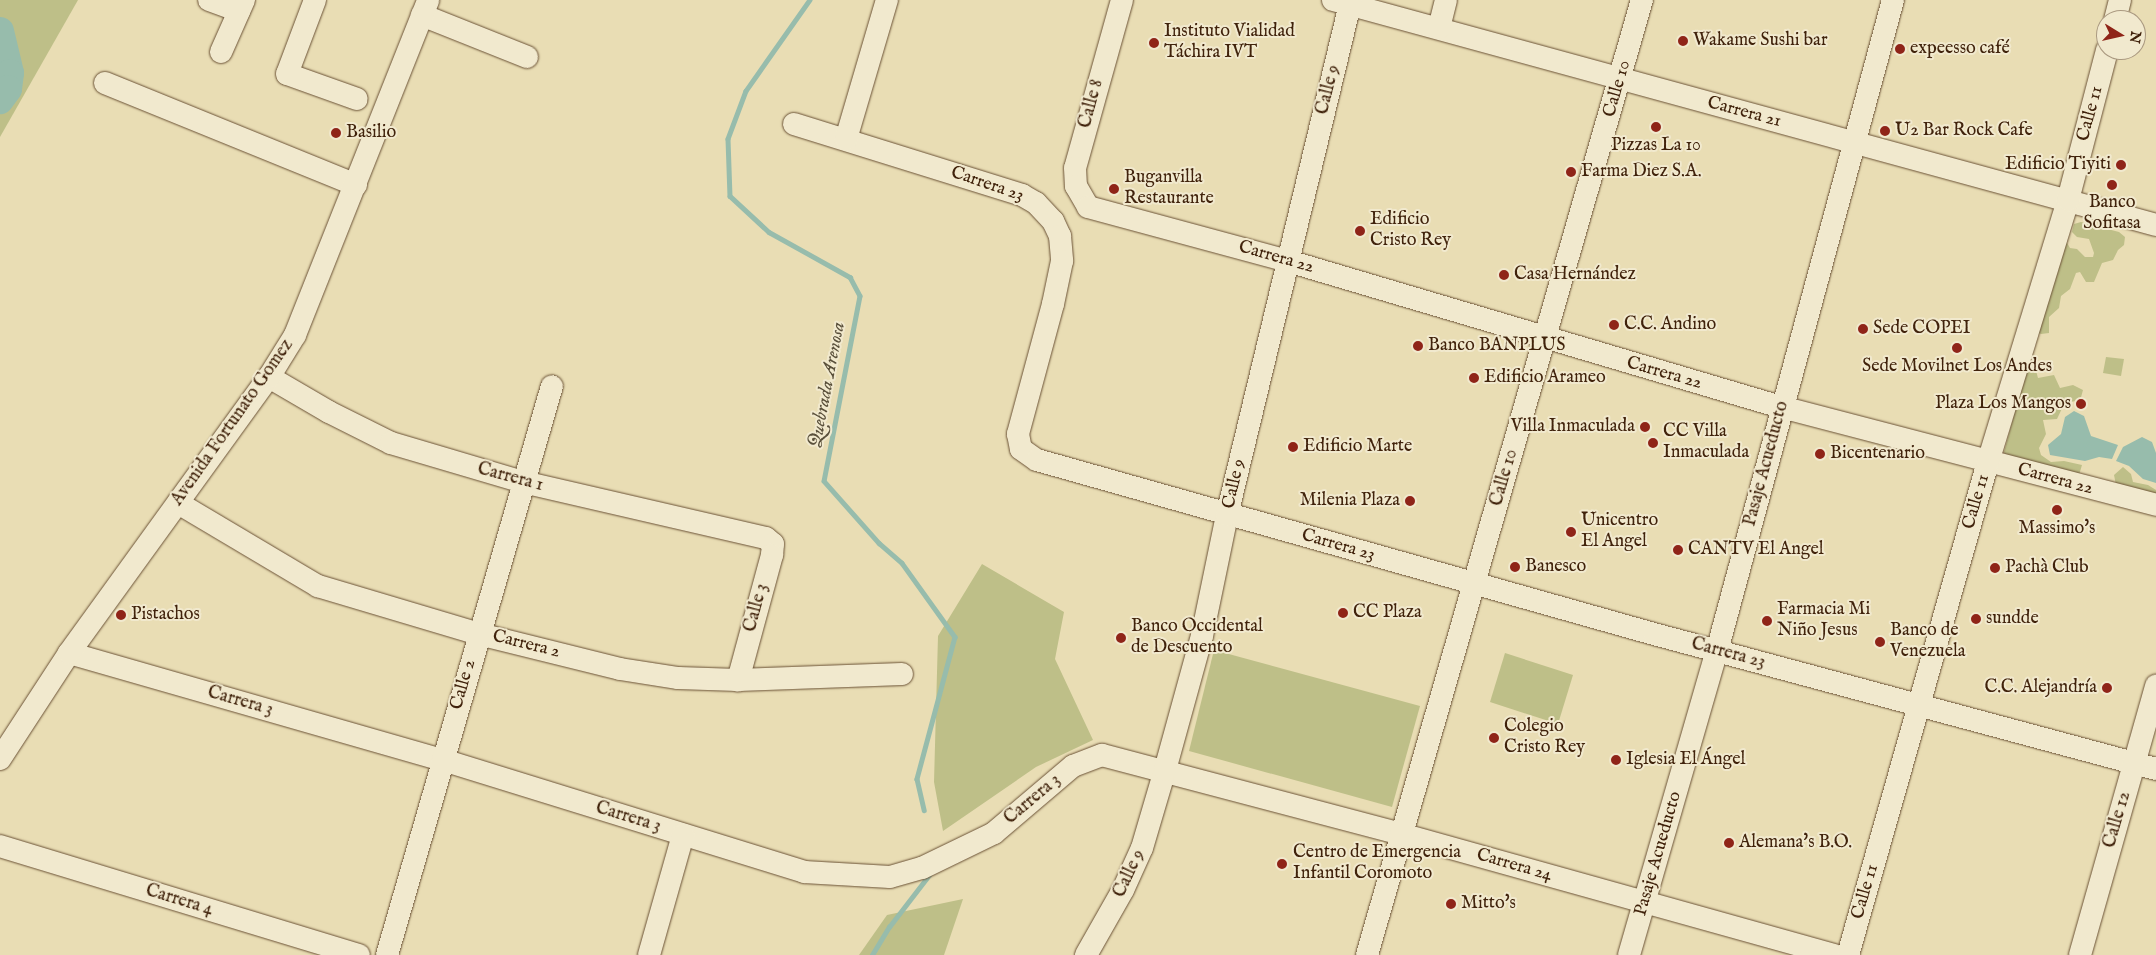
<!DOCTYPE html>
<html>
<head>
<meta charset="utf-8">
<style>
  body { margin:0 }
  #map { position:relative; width:2156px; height:955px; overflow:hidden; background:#e9ddb4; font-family:"IM FELL English",serif }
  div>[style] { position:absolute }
  .green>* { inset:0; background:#bebf88 }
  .water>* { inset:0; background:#97bcac }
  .stream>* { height:4.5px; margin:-2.25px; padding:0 2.25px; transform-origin:2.25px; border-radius:2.25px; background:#97bcac }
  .river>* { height:28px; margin:-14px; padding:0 14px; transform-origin:14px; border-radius:14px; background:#97bcac }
  .roads { filter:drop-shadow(0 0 1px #6a5135) drop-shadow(0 0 1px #6a5135) }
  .minor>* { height:22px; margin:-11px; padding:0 11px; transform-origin:11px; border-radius:11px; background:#f1e9ce }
  .dots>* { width:14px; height:14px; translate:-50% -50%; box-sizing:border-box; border:2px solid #f1e9ce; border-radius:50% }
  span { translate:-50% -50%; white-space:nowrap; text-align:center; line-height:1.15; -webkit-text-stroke:4px #f1e9ce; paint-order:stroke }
  .poi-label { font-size:18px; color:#40220b }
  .left { translate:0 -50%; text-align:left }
  .right { translate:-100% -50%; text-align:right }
  .street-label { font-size:18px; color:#40220b }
  .water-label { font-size:19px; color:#5a503b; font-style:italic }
  .north { position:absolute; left:2096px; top:10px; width:50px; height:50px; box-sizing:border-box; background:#f1e9ce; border:1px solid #aa9980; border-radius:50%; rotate:99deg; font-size:14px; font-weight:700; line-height:20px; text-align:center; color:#40220b }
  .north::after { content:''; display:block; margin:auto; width:18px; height:22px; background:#8f2418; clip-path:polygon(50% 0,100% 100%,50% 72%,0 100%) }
</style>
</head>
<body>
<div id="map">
  <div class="green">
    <i style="clip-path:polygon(0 0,78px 0,0 137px)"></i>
    <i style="clip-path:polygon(2081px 222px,2119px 232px,2125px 237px,2124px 245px,2118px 250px,2113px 260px,2102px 263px,2094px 282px,2086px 282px,2080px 272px,2076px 273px,2070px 289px,2061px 296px,2059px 308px,2049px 317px,2049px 333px,2041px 334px,2037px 332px,2066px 241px,2070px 248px,2077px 249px,2085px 257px,2093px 257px,2094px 253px,2089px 239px,2077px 237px,2072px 232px,2074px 224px)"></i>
    <i style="clip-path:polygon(2106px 357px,2124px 359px,2121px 376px,2103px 373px)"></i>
    <i style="clip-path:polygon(2027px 366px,2035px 367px,2038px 378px,2054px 375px,2060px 388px,2073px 385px,2083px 390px,2080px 401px,2065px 402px,2057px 419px,2043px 420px,2046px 434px,2039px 448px,2041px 455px,2051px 462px,2064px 461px,2082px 465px,2079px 475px,2006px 456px,2004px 452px)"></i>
    <i style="clip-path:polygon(2123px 467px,2131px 474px,2133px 482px,2148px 485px,2156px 490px,2156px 495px,2116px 485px,2114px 475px)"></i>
    <i style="clip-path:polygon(982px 564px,1064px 612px,1055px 659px,1093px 740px,1036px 767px,943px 831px,934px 782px,938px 636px)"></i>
    <i style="clip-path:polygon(1214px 650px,1420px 706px,1392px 807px,1189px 751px)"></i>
    <i style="clip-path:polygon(1505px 653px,1573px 675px,1558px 724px,1490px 702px)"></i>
    <i style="clip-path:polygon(963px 899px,944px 955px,859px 955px,887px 915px)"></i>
  </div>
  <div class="water">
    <i style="clip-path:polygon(2074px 411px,2084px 416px,2091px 436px,2118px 445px,2112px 459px,2099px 457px,2085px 461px,2050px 455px,2048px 445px,2061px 434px,2065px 417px)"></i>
    <i style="clip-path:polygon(2142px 437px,2152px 442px,2156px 453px,2156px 483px,2143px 479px,2129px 466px,2116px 461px,2123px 447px)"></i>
  </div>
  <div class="stream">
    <i style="left:810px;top:0;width:111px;rotate:125.1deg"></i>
    <i style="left:746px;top:91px;width:51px;rotate:110.6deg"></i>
    <i style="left:728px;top:139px;width:57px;rotate:88deg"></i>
    <i style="left:730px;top:196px;width:53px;rotate:42.7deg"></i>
    <i style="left:769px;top:232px;width:93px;rotate:29.1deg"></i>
    <i style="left:850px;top:277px;width:21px;rotate:62deg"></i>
    <i style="left:860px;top:296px;width:188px;rotate:101deg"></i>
    <i style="left:824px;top:481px;width:83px;rotate:48.4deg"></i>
    <i style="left:879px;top:543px;width:30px;rotate:41deg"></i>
    <i style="left:902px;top:563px;width:91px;rotate:54.4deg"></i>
    <i style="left:955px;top:637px;width:147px;rotate:105deg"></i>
    <i style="left:917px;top:779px;width:32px;rotate:77deg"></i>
    <i style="left:872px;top:955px;width:33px;rotate:-59deg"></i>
    <i style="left:889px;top:927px;width:66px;rotate:-52.4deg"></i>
  </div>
  <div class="river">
    <i style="left:0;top:31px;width:43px;rotate:76.6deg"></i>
    <i style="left:10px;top:73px;width:16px;rotate:97deg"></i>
    <i style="left:8px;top:89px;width:14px;rotate:126deg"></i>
  </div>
  <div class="roads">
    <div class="minor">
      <i style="left:209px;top:0;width:32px;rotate:20deg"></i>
      <i style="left:315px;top:0;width:79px;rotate:110.7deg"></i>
      <i style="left:287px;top:74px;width:74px;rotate:19.7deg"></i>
      <i style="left:1122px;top:0;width:174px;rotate:105.6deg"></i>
      <i style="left:1075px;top:168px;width:18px;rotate:87deg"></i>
      <i style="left:1076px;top:186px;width:24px;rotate:60deg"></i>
      <i style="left:1088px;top:207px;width:207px;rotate:15.1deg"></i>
      <i style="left:1288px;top:261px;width:514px;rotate:16.5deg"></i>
      <i style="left:1781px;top:407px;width:388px;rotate:14.6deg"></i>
      <i style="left:1333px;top:0;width:853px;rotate:15.29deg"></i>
      <i style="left:422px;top:15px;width:113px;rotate:21.8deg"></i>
      <i style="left:2115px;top:20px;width:21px;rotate:-76deg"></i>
      <i style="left:1439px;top:28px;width:29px;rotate:-76deg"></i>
      <i style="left:221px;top:52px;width:57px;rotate:-66.1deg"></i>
      <i style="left:105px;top:83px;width:271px;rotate:22.1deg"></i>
      <i style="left:794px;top:124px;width:239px;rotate:17.3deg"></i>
      <i style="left:1022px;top:195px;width:16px;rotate:30deg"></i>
      <i style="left:1036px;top:203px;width:25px;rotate:47deg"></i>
      <i style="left:1053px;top:221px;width:17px;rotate:65deg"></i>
      <i style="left:1060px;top:236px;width:25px;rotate:85deg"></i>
      <i style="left:1062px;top:261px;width:44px;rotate:101.8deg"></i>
      <i style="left:1053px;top:304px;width:135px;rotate:105.1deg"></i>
      <i style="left:1018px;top:434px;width:15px;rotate:79deg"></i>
      <i style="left:1021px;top:449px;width:19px;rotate:35deg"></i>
      <i style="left:1037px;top:460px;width:641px;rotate:15.75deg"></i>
      <i style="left:1654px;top:634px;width:520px;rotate:15.05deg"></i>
      <i style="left:846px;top:139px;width:145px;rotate:-73.6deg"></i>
      <i style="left:269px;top:377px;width:69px;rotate:30.3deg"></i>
      <i style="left:329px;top:412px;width:69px;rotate:26.6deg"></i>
      <i style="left:391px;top:443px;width:138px;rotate:16.5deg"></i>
      <i style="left:523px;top:482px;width:249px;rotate:13deg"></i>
      <i style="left:766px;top:538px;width:9px;rotate:41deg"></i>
      <i style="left:773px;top:544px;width:11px;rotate:95deg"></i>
      <i style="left:772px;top:555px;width:130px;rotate:105.2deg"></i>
      <i style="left:178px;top:503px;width:163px;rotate:30.7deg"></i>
      <i style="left:318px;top:586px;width:168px;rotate:16.6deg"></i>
      <i style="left:479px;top:634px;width:145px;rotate:13.9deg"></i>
      <i style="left:620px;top:669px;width:59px;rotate:8.8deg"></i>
      <i style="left:678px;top:678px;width:60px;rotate:1.9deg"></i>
      <i style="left:738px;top:680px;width:164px;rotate:-2.1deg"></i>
      <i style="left:69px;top:653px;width:389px;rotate:16deg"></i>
      <i style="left:443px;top:760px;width:378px;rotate:17.2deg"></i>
      <i style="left:804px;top:872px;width:86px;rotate:3.3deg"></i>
      <i style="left:890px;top:877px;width:33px;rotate:-16deg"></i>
      <i style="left:922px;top:868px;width:80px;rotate:-25.9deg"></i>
      <i style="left:994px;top:833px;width:104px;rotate:-40.3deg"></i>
      <i style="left:1073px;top:766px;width:31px;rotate:-21deg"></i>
      <i style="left:1102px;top:755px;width:309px;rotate:14.8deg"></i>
      <i style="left:1401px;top:834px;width:450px;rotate:15.6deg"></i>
      <i style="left:0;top:759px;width:126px;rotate:-56.9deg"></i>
      <i style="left:69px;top:653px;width:341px;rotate:-54.1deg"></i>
      <i style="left:269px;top:377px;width:49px;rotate:-58.2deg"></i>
      <i style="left:295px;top:335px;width:360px;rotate:-68.3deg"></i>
      <i style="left:0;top:846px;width:375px;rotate:16.9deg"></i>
      <i style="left:387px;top:955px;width:592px;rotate:-73.83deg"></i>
      <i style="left:649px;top:955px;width:125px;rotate:-74.2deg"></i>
      <i style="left:1086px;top:955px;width:75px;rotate:-60.4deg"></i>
      <i style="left:1123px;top:890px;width:46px;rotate:-65.7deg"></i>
      <i style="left:1142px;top:848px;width:81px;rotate:-73.6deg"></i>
      <i style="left:1165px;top:770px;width:139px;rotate:-74.6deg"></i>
      <i style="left:1202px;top:636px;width:124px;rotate:-78.3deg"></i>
      <i style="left:1227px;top:515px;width:530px;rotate:-76.46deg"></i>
      <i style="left:1367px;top:955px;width:994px;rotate:-73.94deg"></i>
      <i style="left:1629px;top:955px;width:316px;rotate:-73.9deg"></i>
      <i style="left:1717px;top:651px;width:674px;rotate:-74.87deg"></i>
      <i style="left:1848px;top:955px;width:512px;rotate:-74.15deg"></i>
      <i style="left:1988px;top:462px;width:274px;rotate:-73deg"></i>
      <i style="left:2068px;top:200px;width:155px;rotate:-75.4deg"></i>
      <i style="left:2080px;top:955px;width:280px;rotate:-74.2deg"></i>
    </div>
  </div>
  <div class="dots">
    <i style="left:1683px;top:41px;background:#8f2418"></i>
    <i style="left:1154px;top:43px;background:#8f2418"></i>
    <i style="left:1900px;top:49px;background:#8f2418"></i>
    <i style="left:1656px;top:127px;background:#8f2418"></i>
    <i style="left:1885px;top:131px;background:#8f2418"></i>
    <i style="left:336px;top:133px;background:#8f2418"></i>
    <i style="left:2121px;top:165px;background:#8f2418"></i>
    <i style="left:1571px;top:172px;background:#8f2418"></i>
    <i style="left:2112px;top:185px;background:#8f2418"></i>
    <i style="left:1114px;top:189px;background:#8f2418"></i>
    <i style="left:1360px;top:231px;background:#8f2418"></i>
    <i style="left:1504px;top:275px;background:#8f2418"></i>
    <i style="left:1614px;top:325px;background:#8f2418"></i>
    <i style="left:1863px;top:329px;background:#8f2418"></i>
    <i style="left:1418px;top:346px;background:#8f2418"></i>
    <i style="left:1957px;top:348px;background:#8f2418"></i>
    <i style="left:1474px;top:378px;background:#8f2418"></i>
    <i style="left:2081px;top:404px;background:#8f2418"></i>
    <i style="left:1645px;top:427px;background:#8f2418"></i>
    <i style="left:1653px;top:443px;background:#8f2418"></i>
    <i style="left:1293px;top:447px;background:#8f2418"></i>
    <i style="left:1820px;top:454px;background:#8f2418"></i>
    <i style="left:1410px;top:501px;background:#8f2418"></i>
    <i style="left:2057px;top:510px;background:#8f2418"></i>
    <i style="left:1571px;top:532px;background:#8f2418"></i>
    <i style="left:1678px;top:550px;background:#8f2418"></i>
    <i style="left:1515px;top:567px;background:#8f2418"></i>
    <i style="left:1995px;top:568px;background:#8f2418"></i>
    <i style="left:1343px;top:613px;background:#8f2418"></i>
    <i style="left:121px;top:615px;background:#8f2418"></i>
    <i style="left:1976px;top:619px;background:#8f2418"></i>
    <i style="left:1767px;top:621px;background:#8f2418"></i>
    <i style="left:1121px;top:638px;background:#8f2418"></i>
    <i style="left:1880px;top:642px;background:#8f2418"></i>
    <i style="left:2107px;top:688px;background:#8f2418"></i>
    <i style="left:1494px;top:738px;background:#8f2418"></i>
    <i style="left:1616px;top:760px;background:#8f2418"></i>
    <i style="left:1729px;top:843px;background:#8f2418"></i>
    <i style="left:1282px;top:864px;background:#8f2418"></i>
    <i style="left:1451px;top:904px;background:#8f2418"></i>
  </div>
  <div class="poi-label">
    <span class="left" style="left:1164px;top:43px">Instituto Vialidad<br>Táchira IVT</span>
    <span class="left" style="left:1693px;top:41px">Wakame Sushi bar</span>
    <span class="left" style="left:1910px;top:49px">expeesso café</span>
    <span class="left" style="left:1895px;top:131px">U2 Bar Rock Cafe</span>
    <span class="left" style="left:346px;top:133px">Basilio</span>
    <span style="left:1656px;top:146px">Pizzas La 10</span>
    <span class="right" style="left:2111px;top:165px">Edificio Tiyiti</span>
    <span class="left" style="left:1581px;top:172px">Farma Diez S.A.</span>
    <span class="left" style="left:1124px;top:189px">Buganvilla<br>Restaurante</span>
    <span style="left:2112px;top:214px">Banco<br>Sofitasa</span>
    <span class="left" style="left:1370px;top:231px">Edificio<br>Cristo Rey</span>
    <span class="left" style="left:1514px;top:275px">Casa Hernández</span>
    <span class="left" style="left:1624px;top:325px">C.C. Andino</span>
    <span class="left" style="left:1873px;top:329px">Sede COPEI</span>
    <span class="left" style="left:1428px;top:346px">Banco BANPLUS</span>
    <span style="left:1957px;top:367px">Sede Movilnet Los Andes</span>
    <span class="left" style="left:1484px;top:378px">Edificio Arameo</span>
    <span class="right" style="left:2071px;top:404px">Plaza Los Mangos</span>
    <span class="right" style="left:1635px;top:427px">Villa Inmaculada</span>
    <span class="left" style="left:1663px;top:443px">CC Villa<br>Inmaculada</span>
    <span class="left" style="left:1303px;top:447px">Edificio Marte</span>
    <span class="left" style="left:1830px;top:454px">Bicentenario</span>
    <span class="right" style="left:1400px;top:501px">Milenia Plaza</span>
    <span class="left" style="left:1581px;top:532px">Unicentro<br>El Angel</span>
    <span style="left:2057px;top:529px">Massimo's</span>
    <span class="left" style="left:1688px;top:550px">CANTV El Angel</span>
    <span class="left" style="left:1525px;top:567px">Banesco</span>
    <span class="left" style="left:2005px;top:568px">Pachà Club</span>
    <span class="left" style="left:1777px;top:621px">Farmacia Mi<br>Niño Jesus</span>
    <span class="left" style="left:1353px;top:613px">CC Plaza</span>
    <span class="left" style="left:131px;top:615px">Pistachos</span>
    <span class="left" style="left:1986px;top:619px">sundde</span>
    <span class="left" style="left:1131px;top:638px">Banco Occidental<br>de Descuento</span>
    <span class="left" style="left:1890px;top:642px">Banco de<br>Venezuela</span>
    <span class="right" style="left:2097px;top:688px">C.C. Alejandría</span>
    <span class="left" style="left:1504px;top:738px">Colegio<br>Cristo Rey</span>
    <span class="left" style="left:1626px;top:760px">Iglesia El Ángel</span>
    <span class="left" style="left:1739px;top:843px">Alemana's B.O.</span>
    <span class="left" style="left:1293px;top:864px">Centro de Emergencia<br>Infantil Coromoto</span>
    <span class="left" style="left:1461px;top:904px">Mitto's</span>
  </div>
  <div class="street-label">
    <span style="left:1618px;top:89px;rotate:-74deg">Calle 10</span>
    <span style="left:1329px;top:90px;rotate:-76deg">Calle 9</span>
    <span style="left:1092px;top:104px;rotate:-75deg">Calle 8</span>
    <span style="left:1744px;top:113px;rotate:15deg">Carrera 21</span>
    <span style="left:2091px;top:114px;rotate:-75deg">Calle 11</span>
    <span style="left:987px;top:185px;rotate:19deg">Carrera 23</span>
    <span style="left:1276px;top:258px;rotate:16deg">Carrera 22</span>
    <span style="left:1664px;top:374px;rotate:16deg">Carrera 22</span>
    <span style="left:233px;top:423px;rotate:-55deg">Avenida Fortunato Gomez</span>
    <span style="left:1767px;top:464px;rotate:-75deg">Pasaje Acueducto</span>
    <span style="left:510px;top:478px;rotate:15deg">Carrera 1</span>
    <span style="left:1505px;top:478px;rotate:-74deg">Calle 10</span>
    <span style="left:2055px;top:480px;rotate:15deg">Carrera 22</span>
    <span style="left:1235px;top:484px;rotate:-77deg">Calle 9</span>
    <span style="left:1977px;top:502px;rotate:-74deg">Calle 11</span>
    <span style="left:1338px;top:546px;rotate:16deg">Carrera 23</span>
    <span style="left:757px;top:608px;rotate:-75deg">Calle 3</span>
    <span style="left:526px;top:645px;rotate:14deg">Carrera 2</span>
    <span style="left:1728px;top:654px;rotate:15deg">Carrera 23</span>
    <span style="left:464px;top:685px;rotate:-74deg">Calle 2</span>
    <span style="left:240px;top:702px;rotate:16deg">Carrera 3</span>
    <span style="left:1033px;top:800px;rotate:-40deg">Carrera 3</span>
    <span style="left:628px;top:818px;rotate:17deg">Carrera 3</span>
    <span style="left:2118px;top:820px;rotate:-74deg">Calle 12</span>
    <span style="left:1659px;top:854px;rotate:-74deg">Pasaje Acueducto</span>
    <span style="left:1514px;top:866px;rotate:16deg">Carrera 24</span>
    <span style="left:1130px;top:874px;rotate:-65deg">Calle 9</span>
    <span style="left:1866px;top:892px;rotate:-74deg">Calle 11</span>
    <span style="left:179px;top:901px;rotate:17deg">Carrera 4</span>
  </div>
  <div class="water-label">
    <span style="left:828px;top:385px;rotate:-79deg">Quebrada Arenosa</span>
  </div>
  <div class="north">N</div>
</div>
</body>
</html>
